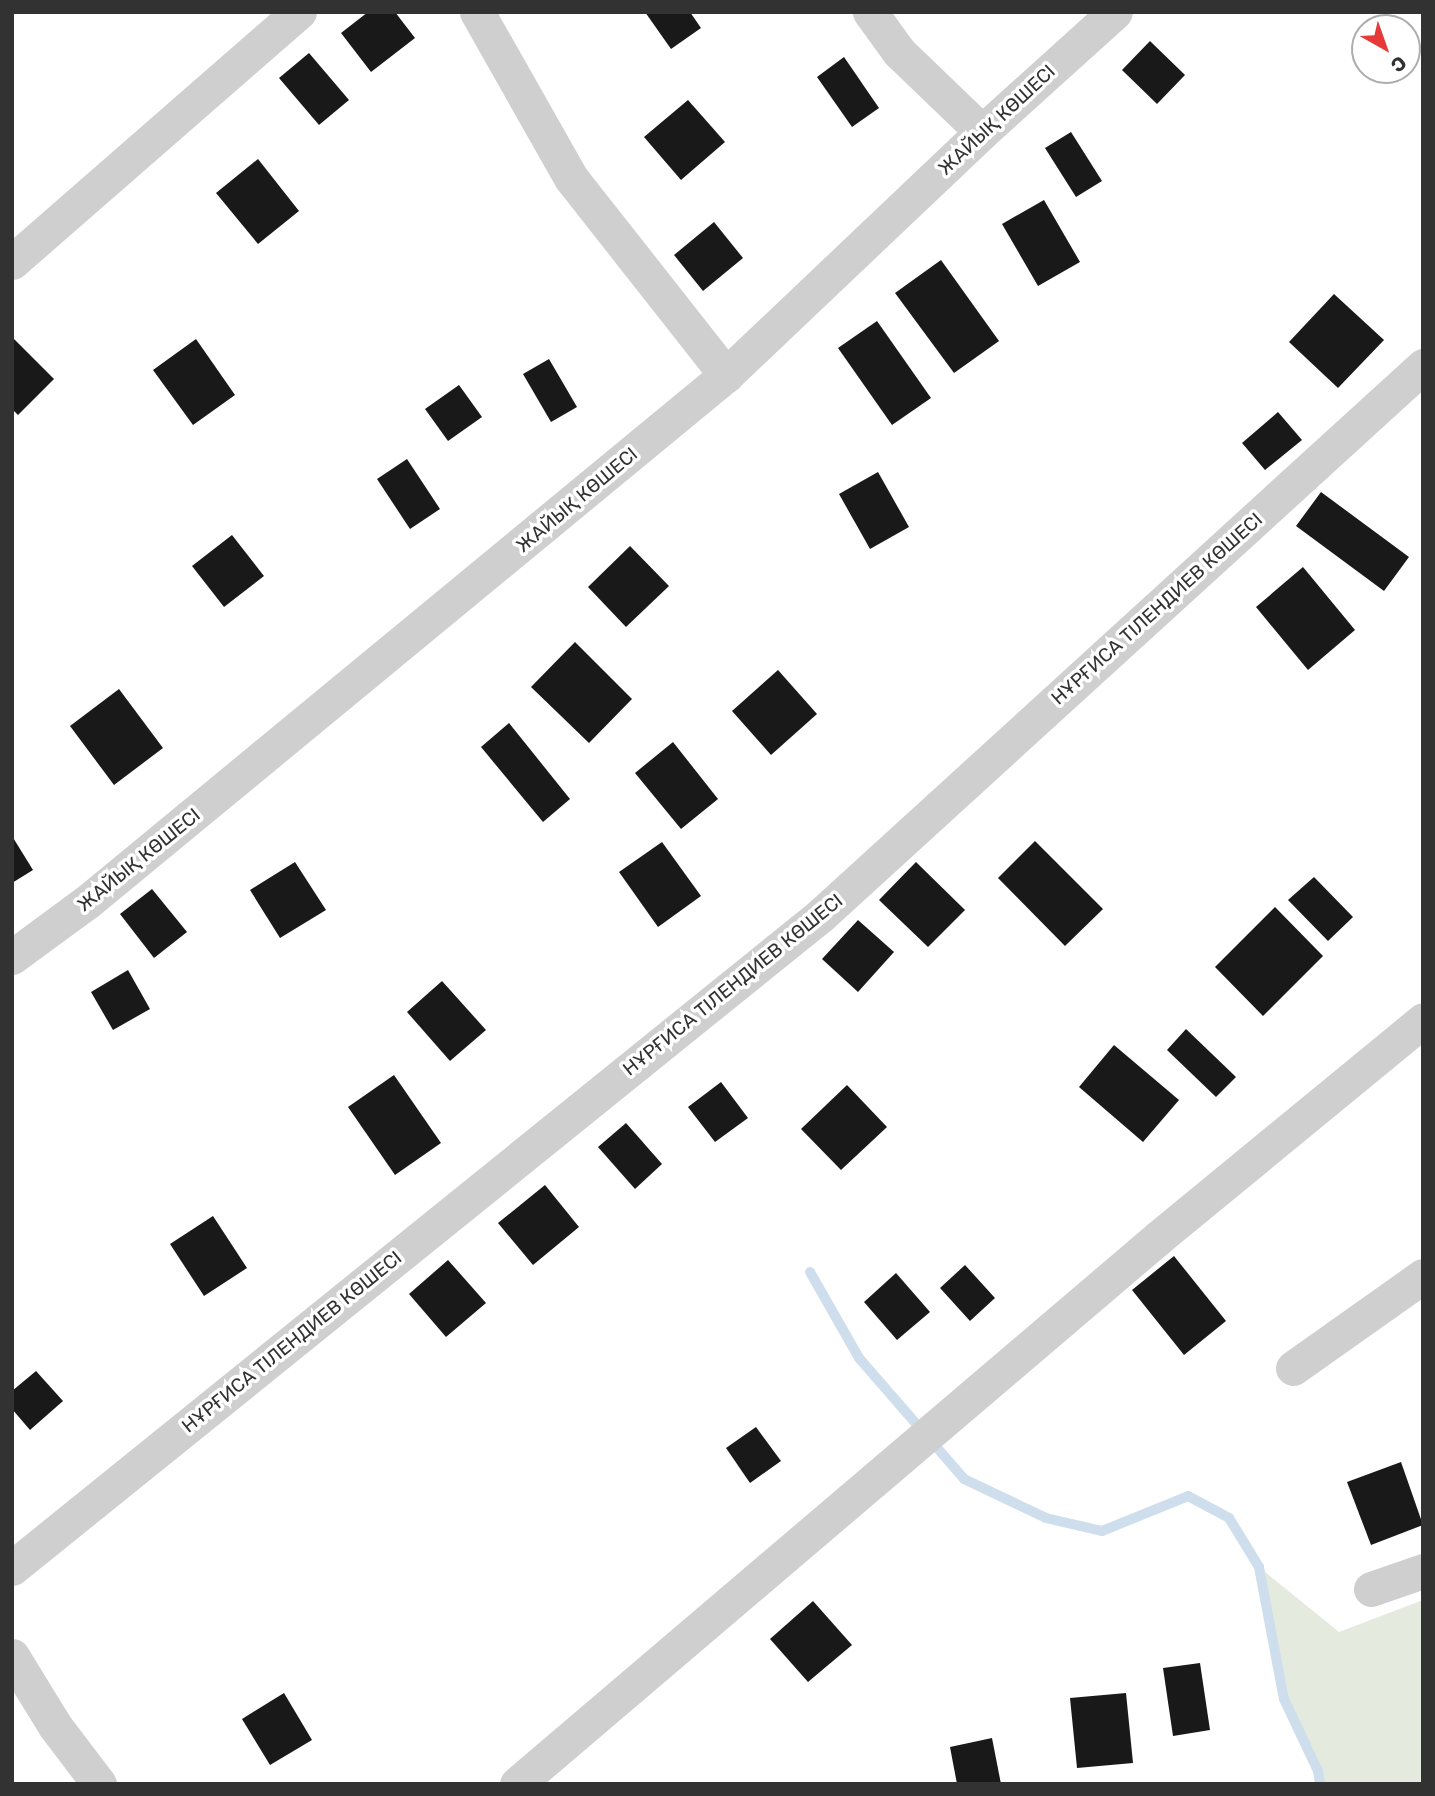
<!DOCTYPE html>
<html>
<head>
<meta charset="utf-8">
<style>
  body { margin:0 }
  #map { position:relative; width:1435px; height:1796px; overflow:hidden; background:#fff; font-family:Rubik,sans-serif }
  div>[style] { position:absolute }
  .green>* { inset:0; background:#e4ebde }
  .stream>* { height:10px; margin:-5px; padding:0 5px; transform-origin:5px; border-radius:5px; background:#cedeed }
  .building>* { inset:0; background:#191919 }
  .minor>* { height:35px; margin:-17.5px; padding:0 17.5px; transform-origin:17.5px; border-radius:17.5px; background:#cfcfcf }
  span { translate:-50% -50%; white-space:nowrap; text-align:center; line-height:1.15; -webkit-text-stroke:7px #fff; paint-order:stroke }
  .street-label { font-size:19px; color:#323232 }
  .frame { position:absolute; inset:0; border:14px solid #323232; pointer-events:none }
  .north { position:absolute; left:1351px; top:14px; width:70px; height:70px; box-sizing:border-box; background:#fff; border:2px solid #adadad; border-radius:50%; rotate:140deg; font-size:19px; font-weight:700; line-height:28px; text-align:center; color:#323232 }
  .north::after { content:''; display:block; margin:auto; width:24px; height:32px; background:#e53a38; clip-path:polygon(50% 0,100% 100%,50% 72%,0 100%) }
</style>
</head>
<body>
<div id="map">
  <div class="green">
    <i style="clip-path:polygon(1259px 1567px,1339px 1632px,1423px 1600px,1423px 1784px,1320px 1784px,1318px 1771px,1284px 1699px)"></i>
  </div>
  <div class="stream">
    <i style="left:810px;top:1272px;width:99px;rotate:60.3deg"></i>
    <i style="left:859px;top:1358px;width:160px;rotate:49deg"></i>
    <i style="left:964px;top:1479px;width:91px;rotate:25.4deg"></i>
    <i style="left:1046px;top:1518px;width:57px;rotate:13.1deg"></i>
    <i style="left:1102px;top:1531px;width:93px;rotate:-22.1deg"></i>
    <i style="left:1188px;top:1496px;width:47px;rotate:28.2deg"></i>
    <i style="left:1229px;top:1518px;width:57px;rotate:58.5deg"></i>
    <i style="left:1259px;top:1567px;width:134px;rotate:79.3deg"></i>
    <i style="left:1284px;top:1699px;width:80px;rotate:64.7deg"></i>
    <i style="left:1318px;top:1771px;width:13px;rotate:81deg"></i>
  </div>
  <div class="building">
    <i style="clip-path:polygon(368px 12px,395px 12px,415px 38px,371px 72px,341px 33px)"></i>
    <i style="clip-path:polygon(645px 12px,690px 12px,701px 28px,671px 49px)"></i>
    <i style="clip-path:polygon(1150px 41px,1185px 75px,1157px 104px,1122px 70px)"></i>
    <i style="clip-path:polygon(309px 53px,349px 100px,319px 125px,279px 78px)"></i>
    <i style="clip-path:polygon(844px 57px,879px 108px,852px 127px,817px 77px)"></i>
    <i style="clip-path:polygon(688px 100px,725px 142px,681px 180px,644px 137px)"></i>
    <i style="clip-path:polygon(1071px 132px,1102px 181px,1076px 197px,1045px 148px)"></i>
    <i style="clip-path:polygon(258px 159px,299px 211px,258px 244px,216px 193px)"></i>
    <i style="clip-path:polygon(1044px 200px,1080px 262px,1038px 286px,1002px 224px)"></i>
    <i style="clip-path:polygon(714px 222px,743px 258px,703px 291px,674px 255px)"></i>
    <i style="clip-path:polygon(941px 260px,999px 341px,954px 373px,895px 293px)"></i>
    <i style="clip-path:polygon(1334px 294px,1384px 340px,1338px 388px,1289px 342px)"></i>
    <i style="clip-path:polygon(877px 321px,931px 398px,892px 425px,838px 348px)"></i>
    <i style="clip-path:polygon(14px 339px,54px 379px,18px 415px,12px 409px)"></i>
    <i style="clip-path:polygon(196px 339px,235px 395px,193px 425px,153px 370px)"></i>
    <i style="clip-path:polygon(549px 359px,577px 407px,551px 422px,523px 374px)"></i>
    <i style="clip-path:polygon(459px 385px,482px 417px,448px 441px,425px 409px)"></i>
    <i style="clip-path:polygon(1278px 412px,1302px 440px,1265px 470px,1242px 443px)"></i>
    <i style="clip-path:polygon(407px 459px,440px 509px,410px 529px,377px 479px)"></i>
    <i style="clip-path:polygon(878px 472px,909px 527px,870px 549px,839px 494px)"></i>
    <i style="clip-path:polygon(1321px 492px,1409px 557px,1384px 591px,1296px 526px)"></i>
    <i style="clip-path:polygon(232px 535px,264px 576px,224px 607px,192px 566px)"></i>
    <i style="clip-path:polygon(630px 546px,669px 586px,626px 627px,588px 587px)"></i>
    <i style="clip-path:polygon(1303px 567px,1355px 630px,1308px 670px,1256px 607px)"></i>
    <i style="clip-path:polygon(575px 642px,632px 699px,589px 743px,531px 687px)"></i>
    <i style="clip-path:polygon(778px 670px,817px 714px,771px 755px,732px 711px)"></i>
    <i style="clip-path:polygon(119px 689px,163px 748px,114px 785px,70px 726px)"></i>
    <i style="clip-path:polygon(509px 723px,570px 799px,543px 822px,481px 747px)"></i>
    <i style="clip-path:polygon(673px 742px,718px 799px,681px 829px,635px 773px)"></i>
    <i style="clip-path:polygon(12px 836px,33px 870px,12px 883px)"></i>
    <i style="clip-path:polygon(1035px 841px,1103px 909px,1065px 946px,998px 878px)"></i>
    <i style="clip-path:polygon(662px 842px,701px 896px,658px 927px,619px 872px)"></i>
    <i style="clip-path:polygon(295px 862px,326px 910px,280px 938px,250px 890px)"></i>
    <i style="clip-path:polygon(916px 862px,965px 910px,928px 947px,879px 900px)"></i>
    <i style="clip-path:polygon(1314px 877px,1353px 917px,1328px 941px,1288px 900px)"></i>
    <i style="clip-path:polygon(152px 889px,187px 932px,154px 958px,120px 914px)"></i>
    <i style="clip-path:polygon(1275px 907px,1323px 956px,1263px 1016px,1215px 967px)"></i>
    <i style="clip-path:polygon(858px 920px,894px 952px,858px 992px,822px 959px)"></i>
    <i style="clip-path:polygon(128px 970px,150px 1009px,113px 1030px,91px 992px)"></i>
    <i style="clip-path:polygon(442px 981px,486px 1030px,450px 1061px,407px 1012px)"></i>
    <i style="clip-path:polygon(1186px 1029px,1236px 1077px,1216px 1097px,1167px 1050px)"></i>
    <i style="clip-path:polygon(1114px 1045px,1179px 1100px,1143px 1142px,1079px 1087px)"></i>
    <i style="clip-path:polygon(394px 1075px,441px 1143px,395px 1175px,348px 1107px)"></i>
    <i style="clip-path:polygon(721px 1082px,748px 1118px,715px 1142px,688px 1107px)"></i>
    <i style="clip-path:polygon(847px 1085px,887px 1127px,841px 1170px,801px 1129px)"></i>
    <i style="clip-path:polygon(626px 1123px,662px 1164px,635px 1189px,598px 1147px)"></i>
    <i style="clip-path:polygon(545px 1185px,579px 1227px,533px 1265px,498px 1223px)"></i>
    <i style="clip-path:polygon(213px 1216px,247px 1268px,204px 1296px,170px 1244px)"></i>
    <i style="clip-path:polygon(1174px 1256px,1226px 1321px,1184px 1355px,1132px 1290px)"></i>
    <i style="clip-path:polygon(448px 1260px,486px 1303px,446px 1337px,409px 1294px)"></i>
    <i style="clip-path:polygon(965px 1265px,995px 1298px,970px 1321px,940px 1288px)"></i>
    <i style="clip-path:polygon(896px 1273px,930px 1312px,897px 1340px,864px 1302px)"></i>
    <i style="clip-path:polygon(36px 1371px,63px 1401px,30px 1430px,12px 1409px,12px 1391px)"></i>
    <i style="clip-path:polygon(756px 1427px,781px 1461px,750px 1483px,726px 1448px)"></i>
    <i style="clip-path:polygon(1401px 1462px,1423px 1525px,1371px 1545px,1347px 1482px)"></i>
    <i style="clip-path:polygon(813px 1601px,852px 1645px,808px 1682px,770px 1639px)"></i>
    <i style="clip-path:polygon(1200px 1663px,1210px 1730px,1173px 1736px,1163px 1668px)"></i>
    <i style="clip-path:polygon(284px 1693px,312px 1740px,270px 1765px,242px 1719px)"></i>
    <i style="clip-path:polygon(1126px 1693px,1133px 1763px,1077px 1768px,1070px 1698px)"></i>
    <i style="clip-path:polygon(992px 1738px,1001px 1784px,957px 1784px,950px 1747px)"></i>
  </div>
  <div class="minor">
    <i style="left:477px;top:12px;width:191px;rotate:60.5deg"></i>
    <i style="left:571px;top:178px;width:251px;rotate:51.8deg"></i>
    <i style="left:870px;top:12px;width:49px;rotate:54.1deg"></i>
    <i style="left:899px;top:52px;width:115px;rotate:43.9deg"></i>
    <i style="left:12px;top:262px;width:381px;rotate:-41.1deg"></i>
    <i style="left:12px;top:957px;width:93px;rotate:-36.3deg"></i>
    <i style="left:87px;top:902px;width:828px;rotate:-39.51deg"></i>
    <i style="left:726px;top:375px;width:353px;rotate:-43.5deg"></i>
    <i style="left:982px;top:132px;width:179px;rotate:-42.1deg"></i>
    <i style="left:1293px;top:1368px;width:159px;rotate:-35.3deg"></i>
    <i style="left:12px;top:1568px;width:1040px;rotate:-38.91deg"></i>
    <i style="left:821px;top:915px;width:815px;rotate:-42.36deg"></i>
    <i style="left:1371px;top:1589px;width:55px;rotate:-19.1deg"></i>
    <i style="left:12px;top:1656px;width:82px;rotate:58.4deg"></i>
    <i style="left:55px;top:1726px;width:73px;rotate:52.8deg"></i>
    <i style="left:517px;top:1784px;width:842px;rotate:-40.42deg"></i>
    <i style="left:1158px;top:1238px;width:343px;rotate:-39.4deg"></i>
  </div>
  <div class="street-label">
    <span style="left:997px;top:120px;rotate:-43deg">ЖАЙЫҚ КӨШЕСІ</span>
    <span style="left:577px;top:500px;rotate:-40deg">ЖАЙЫҚ КӨШЕСІ</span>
    <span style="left:1157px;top:609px;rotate:-42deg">НҰРҒИСА ТІЛЕНДИЕВ КӨШЕСІ</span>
    <span style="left:139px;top:860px;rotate:-39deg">ЖАЙЫҚ КӨШЕСІ</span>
    <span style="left:733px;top:985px;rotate:-39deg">НҰРҒИСА ТІЛЕНДИЕВ КӨШЕСІ</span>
    <span style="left:292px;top:1342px;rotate:-39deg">НҰРҒИСА ТІЛЕНДИЕВ КӨШЕСІ</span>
  </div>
  <div class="frame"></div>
  <div class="north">С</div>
</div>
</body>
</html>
